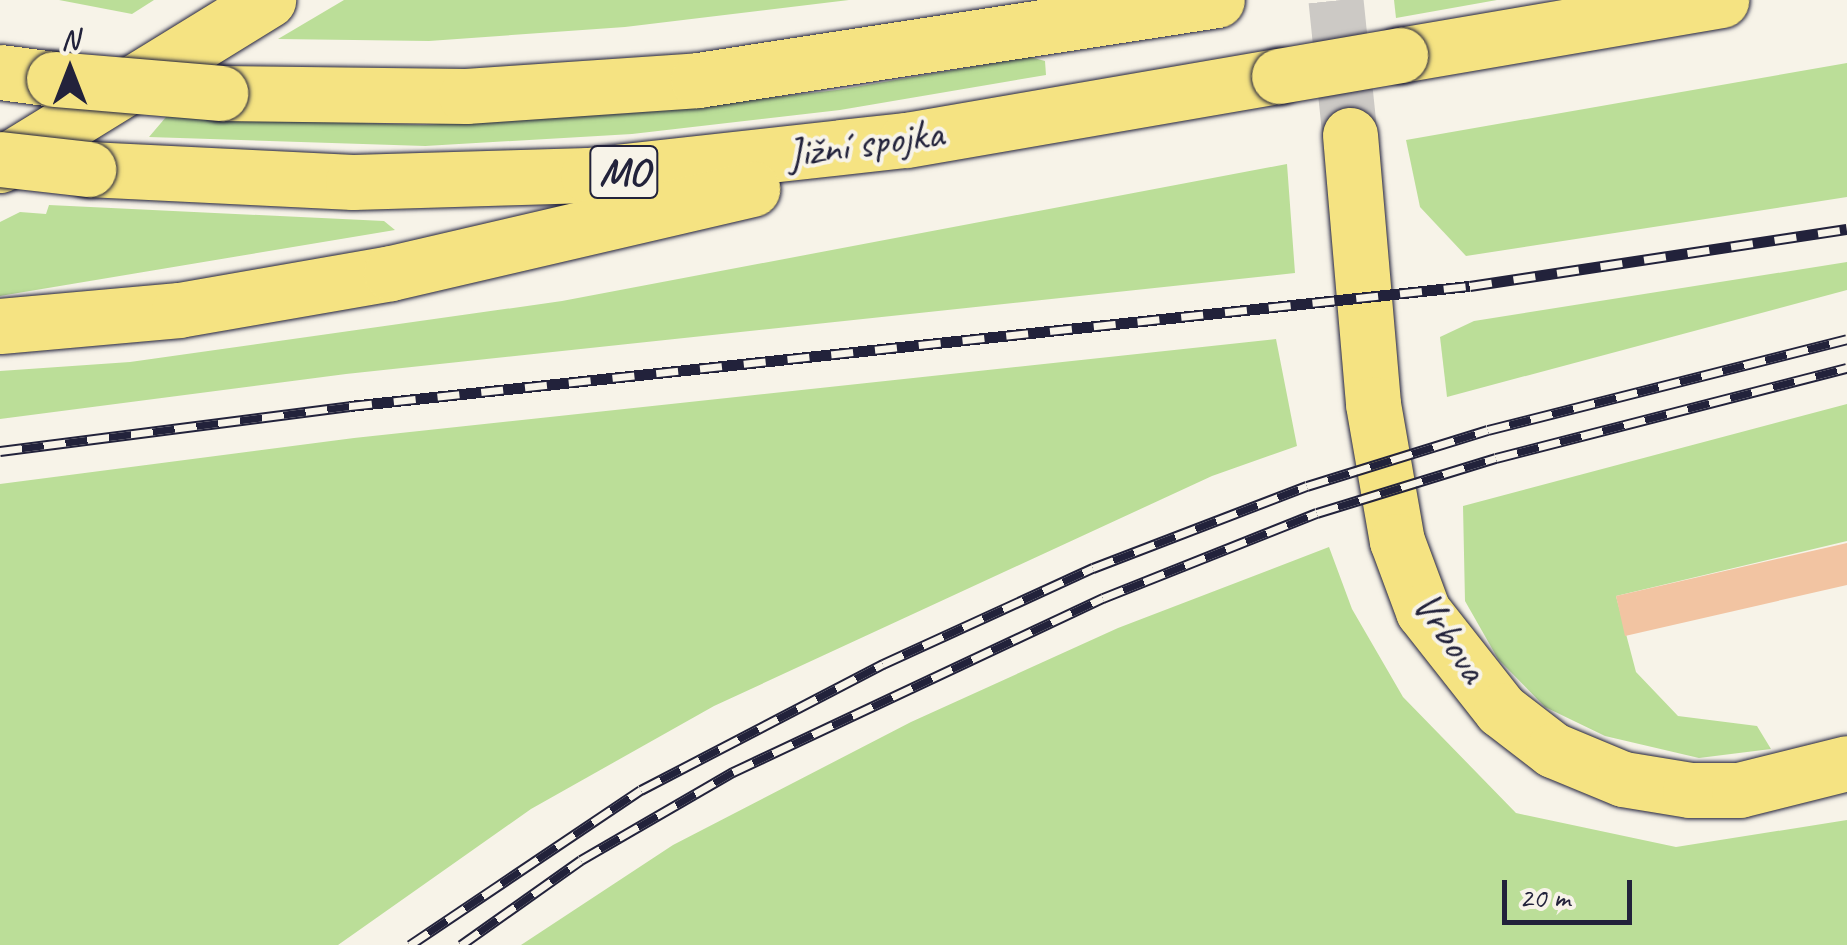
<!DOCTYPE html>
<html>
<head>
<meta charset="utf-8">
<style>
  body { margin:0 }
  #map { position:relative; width:1847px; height:945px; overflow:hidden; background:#f7f3e8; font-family:Caveat,sans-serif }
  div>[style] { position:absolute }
  .green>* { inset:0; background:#bbde98 }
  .building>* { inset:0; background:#f2c4a2 }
  .major-tunnel>* { height:55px; margin-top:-27.5px; transform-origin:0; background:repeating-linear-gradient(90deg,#ccc9c5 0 55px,transparent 0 83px) }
  .roads { filter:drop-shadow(0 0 2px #22223b) drop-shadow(0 0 2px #22223b) }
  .major>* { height:55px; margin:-27.5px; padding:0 27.5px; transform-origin:27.5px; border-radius:27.5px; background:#f5e382 }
  .highway>* { height:55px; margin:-27.5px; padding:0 27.5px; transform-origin:27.5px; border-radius:27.5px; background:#f5e382 }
  .rail>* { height:11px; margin-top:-5.5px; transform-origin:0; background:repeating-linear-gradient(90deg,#f7f3e8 0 22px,#22223b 0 44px); box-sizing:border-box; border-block:2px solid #22223b }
  .bridges { filter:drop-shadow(0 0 2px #22223b) drop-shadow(0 0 2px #22223b) }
  .highway-bridge>* { height:55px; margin:-27.5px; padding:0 27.5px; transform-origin:27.5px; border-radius:27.5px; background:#f5e382 }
  span { translate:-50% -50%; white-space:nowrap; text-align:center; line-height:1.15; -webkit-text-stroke:8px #f7f3e8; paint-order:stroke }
  .shield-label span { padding:2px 8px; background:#f7f3e8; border:2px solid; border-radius:8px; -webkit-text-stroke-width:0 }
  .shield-label { font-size:40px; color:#22223b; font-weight:700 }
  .street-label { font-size:42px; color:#22223b }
  .north { position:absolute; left:20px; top:20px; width:100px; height:100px; -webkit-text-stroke:8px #f7f3e8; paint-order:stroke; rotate:0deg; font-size:28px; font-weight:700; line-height:40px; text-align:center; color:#22223b }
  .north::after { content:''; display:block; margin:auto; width:35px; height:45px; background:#22223b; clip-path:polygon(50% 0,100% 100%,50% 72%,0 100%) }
  .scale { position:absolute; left:1502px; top:880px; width:130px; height:45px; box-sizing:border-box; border:5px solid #22223b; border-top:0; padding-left:12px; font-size:30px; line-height:35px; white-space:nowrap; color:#22223b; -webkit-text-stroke:8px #f7f3e8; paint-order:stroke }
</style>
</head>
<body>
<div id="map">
  <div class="green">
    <i style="clip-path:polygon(59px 0,154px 0,132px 14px)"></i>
    <i style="clip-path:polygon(344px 0,849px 0,625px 27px,429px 41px,278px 39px)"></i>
    <i style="clip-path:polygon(1394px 0,1497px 0,1396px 18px)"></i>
    <i style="clip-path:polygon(1030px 57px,1045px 61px,1046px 75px,840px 110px,632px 134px,425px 146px,149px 137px,166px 117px,424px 125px,632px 113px,837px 90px)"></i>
    <i style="clip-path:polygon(1847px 63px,1847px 197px,1466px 256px,1420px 207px,1406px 140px)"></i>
    <i style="clip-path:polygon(1287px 164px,1295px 273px,346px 374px,0 419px,0 371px,130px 362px,562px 301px)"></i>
    <i style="clip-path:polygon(49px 205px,384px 221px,395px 230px,0 296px,0 222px,20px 212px,46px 214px)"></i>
    <i style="clip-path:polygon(1847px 262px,1847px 290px,1447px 397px,1440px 337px,1474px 321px)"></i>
    <i style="clip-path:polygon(1276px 339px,1297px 446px,1212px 476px,714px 706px,531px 809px,338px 945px,0 945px,0 484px,354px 438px)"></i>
    <i style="clip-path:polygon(1847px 404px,1847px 541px,1616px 596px,1636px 672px,1678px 716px,1757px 726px,1771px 749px,1699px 758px,1605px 736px,1545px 707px,1498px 659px,1465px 601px,1463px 506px)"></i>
    <i style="clip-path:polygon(1329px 547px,1352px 609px,1403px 697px,1516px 813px,1676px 847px,1847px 820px,1847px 945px,521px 945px,673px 845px,911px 722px,1118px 628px)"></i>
  </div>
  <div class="building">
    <i style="clip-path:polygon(1847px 543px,1847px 585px,1625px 636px,1616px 596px)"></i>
  </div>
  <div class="major-tunnel">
    <i style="left:1336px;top:0;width:136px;rotate:84.1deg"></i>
  </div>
  <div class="roads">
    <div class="major">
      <i style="left:1350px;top:135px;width:270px;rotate:85.1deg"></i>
      <i style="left:1373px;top:404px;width:139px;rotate:80.1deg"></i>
      <i style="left:1397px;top:541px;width:75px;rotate:69.6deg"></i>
      <i style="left:1423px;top:611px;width:126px;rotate:51.8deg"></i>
      <i style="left:1501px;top:710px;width:66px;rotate:37.6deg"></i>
      <i style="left:1553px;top:750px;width:76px;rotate:22.5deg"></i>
      <i style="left:1623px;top:779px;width:68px;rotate:9.3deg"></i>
      <i style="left:1690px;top:790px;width:49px"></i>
      <i style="left:1739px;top:790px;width:111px;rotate:-14deg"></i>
    </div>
    <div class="highway">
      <i style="left:1400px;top:55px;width:326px;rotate:-9.7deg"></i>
      <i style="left:0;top:72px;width:54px;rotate:7.4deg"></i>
      <i style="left:220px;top:93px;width:246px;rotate:0.7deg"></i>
      <i style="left:466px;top:96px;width:233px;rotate:-3.9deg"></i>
      <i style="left:698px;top:80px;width:525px;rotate:-8.76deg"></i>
      <i style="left:0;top:165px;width:315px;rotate:-31.6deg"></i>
      <i style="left:88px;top:169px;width:265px;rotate:2.8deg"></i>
      <i style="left:353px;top:182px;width:235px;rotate:-1.7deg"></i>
      <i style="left:588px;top:175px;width:321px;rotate:-6.3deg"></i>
      <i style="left:907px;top:140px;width:377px;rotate:-9.8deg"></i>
      <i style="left:0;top:326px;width:180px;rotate:-5.1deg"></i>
      <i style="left:179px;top:310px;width:215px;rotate:-9.9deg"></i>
      <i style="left:391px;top:273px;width:371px;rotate:-13.1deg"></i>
    </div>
  </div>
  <div class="rail">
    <i style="left:0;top:451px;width:353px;rotate:-7.3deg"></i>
    <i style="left:350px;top:406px;width:1126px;rotate:-6.12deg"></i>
    <i style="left:1470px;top:286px;width:381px;rotate:-8.6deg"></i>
    <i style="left:410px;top:945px;width:278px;rotate:-33.9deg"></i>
    <i style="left:641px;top:790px;width:273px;rotate:-27.5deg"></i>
    <i style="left:883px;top:664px;width:231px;rotate:-24.6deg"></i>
    <i style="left:1093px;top:568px;width:229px;rotate:-21deg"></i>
    <i style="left:1307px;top:486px;width:189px;rotate:-17.2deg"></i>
    <i style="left:1488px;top:430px;width:370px;rotate:-14.2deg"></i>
    <i style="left:461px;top:945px;width:147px;rotate:-35.3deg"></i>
    <i style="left:581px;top:860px;width:176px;rotate:-30.1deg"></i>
    <i style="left:733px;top:772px;width:409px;rotate:-25.2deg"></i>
    <i style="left:1103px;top:598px;width:230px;rotate:-21.7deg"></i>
    <i style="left:1317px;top:513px;width:187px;rotate:-17.1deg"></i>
    <i style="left:1496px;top:458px;width:362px;rotate:-14.4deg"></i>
  </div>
  <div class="bridges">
    <div class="highway-bridge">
      <i style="left:1279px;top:76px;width:123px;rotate:-9.8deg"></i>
      <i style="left:54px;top:79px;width:167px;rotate:4.8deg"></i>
      <i style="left:0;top:159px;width:89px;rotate:6.5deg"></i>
    </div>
  </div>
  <div class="shield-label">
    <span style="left:624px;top:172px">MO</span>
  </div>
  <div class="street-label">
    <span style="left:865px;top:144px;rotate:-8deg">Jižní spojka</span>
    <span style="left:1450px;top:637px;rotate:56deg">Vrbova</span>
  </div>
  <div class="north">N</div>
  <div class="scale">20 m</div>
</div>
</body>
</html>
